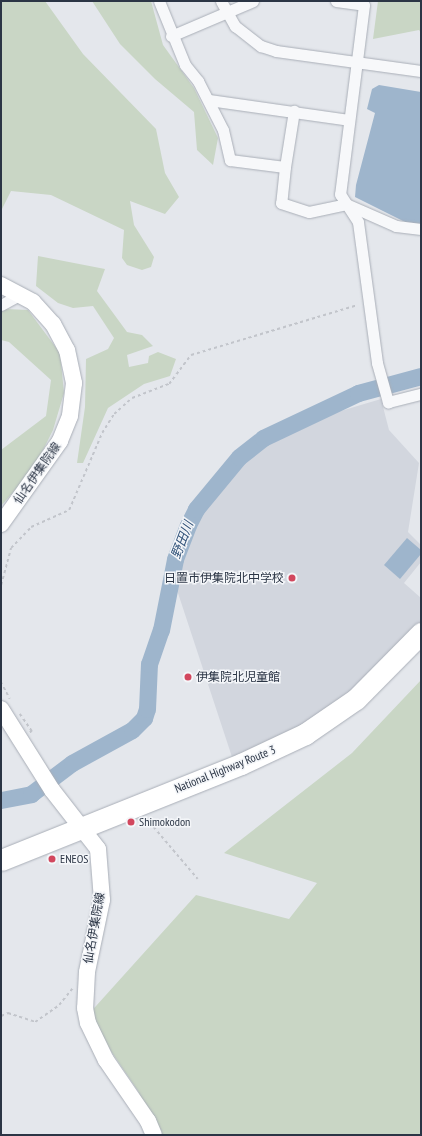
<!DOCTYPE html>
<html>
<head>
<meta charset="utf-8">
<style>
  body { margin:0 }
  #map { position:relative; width:422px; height:1136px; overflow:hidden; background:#e4e7ec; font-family:"PT Sans Narrow","Noto Sans JP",sans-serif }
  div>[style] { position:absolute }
  .built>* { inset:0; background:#d2d6de }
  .green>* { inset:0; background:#c9d6c5 }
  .water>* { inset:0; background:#9eb5cc }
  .river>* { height:17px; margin:-8.5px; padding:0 8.5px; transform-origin:8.5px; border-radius:8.5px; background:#9eb5cc }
  .path>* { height:1.5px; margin-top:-0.75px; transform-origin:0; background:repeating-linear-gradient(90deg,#c2c5cb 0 3px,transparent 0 6px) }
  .roads { filter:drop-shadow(0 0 1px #a9aeb7) drop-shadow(0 0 1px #a9aeb7) }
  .street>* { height:11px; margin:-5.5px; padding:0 5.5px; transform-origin:5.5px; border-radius:5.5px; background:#f7f8fa }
  .secondary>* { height:16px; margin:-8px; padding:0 8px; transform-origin:8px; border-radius:8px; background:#fff }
  .highway>* { height:21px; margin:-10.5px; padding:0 10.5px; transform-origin:10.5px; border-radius:10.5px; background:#fff }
  .dots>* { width:11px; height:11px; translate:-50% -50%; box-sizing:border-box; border:2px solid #f4f6f9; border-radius:50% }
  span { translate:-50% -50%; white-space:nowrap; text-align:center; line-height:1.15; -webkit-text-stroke:3px #f4f6f9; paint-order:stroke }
  .street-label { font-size:12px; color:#2b3545 }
  .poi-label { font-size:12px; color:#2b3545 }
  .right { translate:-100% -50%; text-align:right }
  .left { translate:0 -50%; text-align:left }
  .water-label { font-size:13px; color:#33547a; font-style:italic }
  .frame { position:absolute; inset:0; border:2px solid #2b3545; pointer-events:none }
</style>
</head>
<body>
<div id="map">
  <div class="built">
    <i style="clip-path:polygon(381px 399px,389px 430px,419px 463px,408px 532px,421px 545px,421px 562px,404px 583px,421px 598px,421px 622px,366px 679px,302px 726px,232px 757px,176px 587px,176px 572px,199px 518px,209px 501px,249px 455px,267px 442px,334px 413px)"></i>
  </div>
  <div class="green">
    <i style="clip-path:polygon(1px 1px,45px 1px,83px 54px,156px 129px,165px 173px,179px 197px,165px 214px,130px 201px,134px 225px,154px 257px,151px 267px,142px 270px,127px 265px,122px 258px,124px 230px,51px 195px,11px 191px,1px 211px)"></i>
    <i style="clip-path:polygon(92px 1px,151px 1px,163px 45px,194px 88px,218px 138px,213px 165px,197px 150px,194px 112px,155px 79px,120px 44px)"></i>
    <i style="clip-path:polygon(378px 1px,421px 1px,421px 33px,419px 30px,373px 39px)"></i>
    <i style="clip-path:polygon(38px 256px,105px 269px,97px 291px,127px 332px,142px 335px,153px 346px,127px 355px,129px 367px,148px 363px,149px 356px,158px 352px,176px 359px,170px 376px,144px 384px,108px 408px,83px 463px,77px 463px,85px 407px,86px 359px,108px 349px,114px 338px,93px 306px,73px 308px,58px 303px,36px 286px)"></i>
    <i style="clip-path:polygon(6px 309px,28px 310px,60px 353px,64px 393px,53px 430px,34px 468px,1px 506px,1px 450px,46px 416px,51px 380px,9px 342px,1px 340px,1px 311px)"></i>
    <i style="clip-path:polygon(421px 680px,421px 1135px,158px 1135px,138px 1091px,87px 1016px,196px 895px,289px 919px,317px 883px,224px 853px,352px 753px)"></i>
  </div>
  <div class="water">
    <i style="clip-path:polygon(379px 85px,421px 92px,421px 224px,409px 224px,355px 197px,356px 185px,375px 113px,367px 109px,372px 89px)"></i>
    <i style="clip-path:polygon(407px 538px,421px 550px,421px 554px,400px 579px,384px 565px)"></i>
  </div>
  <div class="river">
    <i style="left:1px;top:800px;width:31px;rotate:-11deg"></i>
    <i style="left:31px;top:794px;width:51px;rotate:-37.1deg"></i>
    <i style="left:72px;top:763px;width:68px;rotate:-28.8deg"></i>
    <i style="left:132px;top:730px;width:17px;rotate:-45deg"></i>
    <i style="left:144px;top:718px;width:9px;rotate:-72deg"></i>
    <i style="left:147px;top:709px;width:45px;rotate:-87.5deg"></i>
    <i style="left:149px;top:664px;width:36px;rotate:-71deg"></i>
    <i style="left:161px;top:630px;width:72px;rotate:-78.8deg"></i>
    <i style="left:175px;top:559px;width:36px;rotate:-69deg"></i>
    <i style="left:188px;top:525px;width:18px;rotate:-63deg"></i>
    <i style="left:196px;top:509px;width:67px;rotate:-50.4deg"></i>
    <i style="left:239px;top:457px;width:31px;rotate:-38deg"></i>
    <i style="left:263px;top:438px;width:105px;rotate:-25.3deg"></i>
    <i style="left:358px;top:393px;width:65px;rotate:-15.1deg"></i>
  </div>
  <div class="path">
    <i style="left:1px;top:585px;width:38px;rotate:-75deg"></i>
    <i style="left:11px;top:548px;width:29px;rotate:-46deg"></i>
    <i style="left:31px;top:527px;width:42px;rotate:-24.1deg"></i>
    <i style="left:69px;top:510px;width:84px;rotate:-66.8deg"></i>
    <i style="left:102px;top:433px;width:22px;rotate:-58deg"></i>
    <i style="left:114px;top:414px;width:24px;rotate:-42deg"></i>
    <i style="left:132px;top:398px;width:40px;rotate:-21deg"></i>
    <i style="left:169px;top:384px;width:36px;rotate:-53deg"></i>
    <i style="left:191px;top:355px;width:174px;rotate:-16.7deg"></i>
    <i style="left:1px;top:682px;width:19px;rotate:62deg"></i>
    <i style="left:20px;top:714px;width:21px;rotate:55deg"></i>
    <i style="left:32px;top:731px;width:3px;rotate:135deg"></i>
    <i style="left:146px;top:818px;width:80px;rotate:49.6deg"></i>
    <i style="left:1px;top:1016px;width:8px;rotate:-23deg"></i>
    <i style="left:8px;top:1013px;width:28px;rotate:18deg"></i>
    <i style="left:35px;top:1022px;width:29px;rotate:-35deg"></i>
    <i style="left:59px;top:1005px;width:22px;rotate:-51deg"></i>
  </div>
  <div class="roads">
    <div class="street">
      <i style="left:159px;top:1px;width:69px;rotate:67.9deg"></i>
      <i style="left:185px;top:65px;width:21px;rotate:51deg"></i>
      <i style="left:198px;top:81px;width:55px;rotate:63deg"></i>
      <i style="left:223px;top:130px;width:31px;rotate:77deg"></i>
      <i style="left:230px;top:160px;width:55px;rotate:7.3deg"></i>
      <i style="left:285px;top:167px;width:36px;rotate:96deg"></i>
      <i style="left:281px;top:203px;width:29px;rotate:18deg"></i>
      <i style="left:309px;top:212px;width:38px;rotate:-12deg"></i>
      <i style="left:346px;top:204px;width:55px;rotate:23.7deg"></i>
      <i style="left:396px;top:226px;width:25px;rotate:7deg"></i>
      <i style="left:221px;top:1px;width:29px;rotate:61deg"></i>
      <i style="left:235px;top:26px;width:33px;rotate:38deg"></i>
      <i style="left:261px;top:46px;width:16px;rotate:18deg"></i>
      <i style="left:276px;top:51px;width:146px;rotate:7.9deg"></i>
      <i style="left:336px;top:1px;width:28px;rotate:8deg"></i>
      <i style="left:364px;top:5px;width:191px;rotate:97.2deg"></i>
      <i style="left:340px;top:194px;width:33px;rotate:57deg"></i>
      <i style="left:358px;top:222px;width:142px;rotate:82.3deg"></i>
      <i style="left:377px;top:363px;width:41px;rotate:74.2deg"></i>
      <i style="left:388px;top:402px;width:34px;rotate:-14deg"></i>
      <i style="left:171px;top:36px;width:89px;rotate:-23.1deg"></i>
      <i style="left:209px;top:100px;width:141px;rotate:8.1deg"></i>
      <i style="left:285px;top:167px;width:57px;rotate:-80.9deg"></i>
      <i style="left:1px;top:305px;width:23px;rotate:-29deg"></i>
    </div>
    <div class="secondary">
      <i style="left:1px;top:285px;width:36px;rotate:28deg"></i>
      <i style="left:33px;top:302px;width:30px;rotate:48deg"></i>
      <i style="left:53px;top:324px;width:30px;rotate:62deg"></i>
      <i style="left:67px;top:350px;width:34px;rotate:78deg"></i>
      <i style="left:74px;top:383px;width:33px;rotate:97deg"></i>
      <i style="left:70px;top:416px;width:27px;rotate:112deg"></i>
      <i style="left:60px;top:441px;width:102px;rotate:125.4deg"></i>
      <i style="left:1px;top:709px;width:96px;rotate:57.8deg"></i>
      <i style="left:52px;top:790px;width:75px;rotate:52.1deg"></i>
      <i style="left:98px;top:849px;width:51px;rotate:85.5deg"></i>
      <i style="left:102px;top:900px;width:74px;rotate:101.8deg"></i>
      <i style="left:87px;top:972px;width:36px;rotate:93deg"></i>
      <i style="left:85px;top:1008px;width:15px;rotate:79deg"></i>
      <i style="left:88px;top:1023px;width:41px;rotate:64.1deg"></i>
      <i style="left:106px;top:1060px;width:74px;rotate:55.5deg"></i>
      <i style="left:148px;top:1121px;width:15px;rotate:67deg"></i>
    </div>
    <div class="highway">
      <i style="left:1px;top:860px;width:258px;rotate:-21.8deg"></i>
      <i style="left:241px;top:764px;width:71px;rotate:-25.1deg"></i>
      <i style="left:305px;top:734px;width:62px;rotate:-34.5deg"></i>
      <i style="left:356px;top:699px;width:93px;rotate:-45.4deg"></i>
    </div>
  </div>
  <div class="dots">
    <i style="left:292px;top:578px;background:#d2475e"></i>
    <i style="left:188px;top:677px;background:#d2475e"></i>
    <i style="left:131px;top:822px;background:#d2475e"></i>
    <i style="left:52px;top:859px;background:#d2475e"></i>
  </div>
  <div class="street-label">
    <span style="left:37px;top:473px;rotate:-55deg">仙名伊集院線</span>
    <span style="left:225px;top:769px;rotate:-22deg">National Highway Route 3</span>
    <span style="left:94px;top:928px;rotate:-80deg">仙名伊集院線</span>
  </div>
  <div class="poi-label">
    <span class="right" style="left:284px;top:578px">日置市伊集院北中学校</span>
    <span class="left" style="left:196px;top:677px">伊集院北児童館</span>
    <span class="left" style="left:139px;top:822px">Shimokodon</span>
    <span class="left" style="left:60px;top:859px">ENEOS</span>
  </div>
  <div class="water-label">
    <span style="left:183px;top:540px;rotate:-69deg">野田川</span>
  </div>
  <div class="frame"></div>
</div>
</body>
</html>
